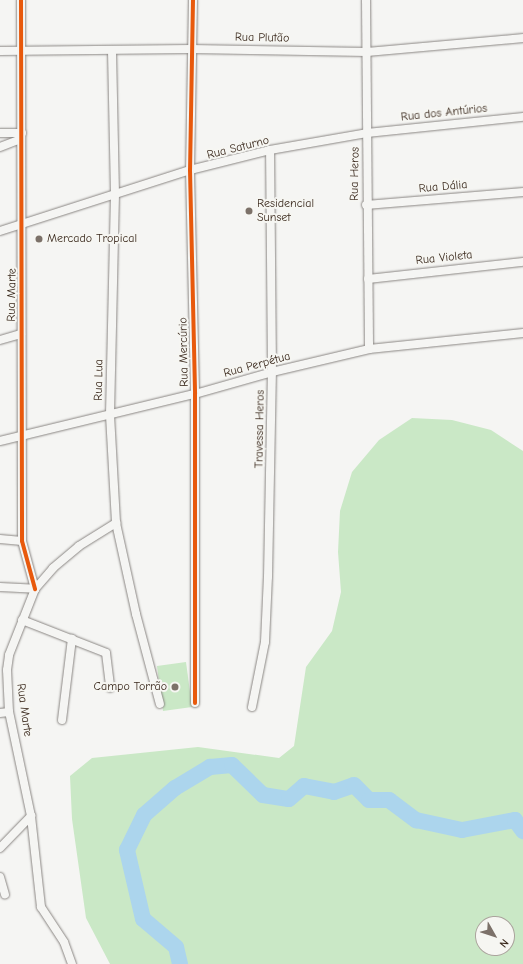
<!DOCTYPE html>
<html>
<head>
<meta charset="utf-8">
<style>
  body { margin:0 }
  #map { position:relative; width:523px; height:964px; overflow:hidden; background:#f5f5f3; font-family:"Comic Neue",sans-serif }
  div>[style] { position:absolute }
  .green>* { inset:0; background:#cae8c6 }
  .river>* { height:16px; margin:-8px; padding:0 8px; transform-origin:8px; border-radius:8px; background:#acd5ed }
  .roads { filter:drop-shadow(0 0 1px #8a8683) drop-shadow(0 0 1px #8a8683) }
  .minor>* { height:8px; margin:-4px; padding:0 4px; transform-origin:4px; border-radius:4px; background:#f5f5f3 }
  .cycleway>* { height:4px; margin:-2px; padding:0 2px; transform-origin:2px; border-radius:2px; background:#e8590c }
  .dots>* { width:11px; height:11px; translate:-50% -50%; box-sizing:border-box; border:2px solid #f6f6f2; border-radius:50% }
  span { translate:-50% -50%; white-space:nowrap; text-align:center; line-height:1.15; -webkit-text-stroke:4px #f6f6f2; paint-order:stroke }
  .street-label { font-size:12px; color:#3b2a1e }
  .poi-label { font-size:12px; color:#3b2a1e }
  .left { translate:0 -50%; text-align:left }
  .right { translate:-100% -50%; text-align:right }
  .north { position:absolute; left:475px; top:916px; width:40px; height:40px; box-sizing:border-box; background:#f6f6f2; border:1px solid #aba49d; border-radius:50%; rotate:129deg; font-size:11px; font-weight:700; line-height:16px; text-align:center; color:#3b2a1e }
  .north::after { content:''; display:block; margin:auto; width:14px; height:18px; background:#7c7169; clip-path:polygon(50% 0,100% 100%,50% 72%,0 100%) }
</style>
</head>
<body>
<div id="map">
  <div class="green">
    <i style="clip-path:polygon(evenodd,412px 418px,452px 420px,491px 430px,523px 451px,523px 964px,110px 964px,86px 918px,72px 819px,70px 776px,92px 758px,198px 747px,279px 758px,294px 746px,306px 667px,332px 631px,341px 592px,338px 552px,340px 511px,352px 472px,379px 440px,412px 418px,483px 924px,507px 924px,507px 948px,483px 948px,483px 924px)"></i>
    <i style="clip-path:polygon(186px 662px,192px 707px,163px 711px,157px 666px)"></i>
  </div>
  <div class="river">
    <i style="left:180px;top:964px;width:17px;rotate:-103deg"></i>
    <i style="left:176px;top:947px;width:43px;rotate:-139.7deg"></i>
    <i style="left:143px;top:919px;width:71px;rotate:-103.1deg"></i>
    <i style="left:127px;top:850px;width:39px;rotate:-64deg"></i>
    <i style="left:144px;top:815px;width:41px;rotate:-41.1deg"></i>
    <i style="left:175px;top:788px;width:41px;rotate:-31deg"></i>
    <i style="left:210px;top:767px;width:22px;rotate:-5deg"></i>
    <i style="left:232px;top:765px;width:43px;rotate:44.1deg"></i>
    <i style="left:263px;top:795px;width:26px;rotate:9deg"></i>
    <i style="left:289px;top:799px;width:20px;rotate:-41deg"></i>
    <i style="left:304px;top:786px;width:31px;rotate:11deg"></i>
    <i style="left:334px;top:792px;width:21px;rotate:-19deg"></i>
    <i style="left:354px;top:785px;width:21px;rotate:45deg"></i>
    <i style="left:369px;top:800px;width:20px"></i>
    <i style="left:389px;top:800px;width:34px;rotate:37deg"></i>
    <i style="left:416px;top:820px;width:47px;rotate:12.3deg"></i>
    <i style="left:462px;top:830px;width:54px;rotate:-10.7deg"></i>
    <i style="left:515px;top:820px;width:14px;rotate:54deg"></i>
  </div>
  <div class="roads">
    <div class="minor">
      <i style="left:21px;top:0;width:541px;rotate:89.89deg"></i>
      <i style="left:22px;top:541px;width:50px;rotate:74.8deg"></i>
      <i style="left:193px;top:0;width:170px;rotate:91deg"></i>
      <i style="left:190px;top:170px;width:224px;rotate:88.7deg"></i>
      <i style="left:195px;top:394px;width:309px;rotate:90deg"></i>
      <i style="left:366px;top:0;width:349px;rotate:89.5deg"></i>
      <i style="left:0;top:51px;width:191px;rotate:-0.6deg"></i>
      <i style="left:191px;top:49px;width:176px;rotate:1deg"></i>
      <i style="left:367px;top:52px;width:157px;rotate:-5.1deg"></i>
      <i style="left:112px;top:51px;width:143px;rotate:88.8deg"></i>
      <i style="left:115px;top:194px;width:221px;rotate:91.3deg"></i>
      <i style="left:110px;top:415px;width:108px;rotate:86.8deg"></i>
      <i style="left:116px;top:523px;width:93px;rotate:77.6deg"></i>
      <i style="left:136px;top:614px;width:93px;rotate:75.1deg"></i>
      <i style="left:0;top:133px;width:22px"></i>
      <i style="left:0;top:147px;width:22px;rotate:-21deg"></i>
      <i style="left:366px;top:205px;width:158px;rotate:-4.7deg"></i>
      <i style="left:0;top:231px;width:200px;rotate:-17.8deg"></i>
      <i style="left:190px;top:170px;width:82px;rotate:-14deg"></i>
      <i style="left:270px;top:150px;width:98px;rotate:-9.9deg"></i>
      <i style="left:367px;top:133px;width:157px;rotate:-5.9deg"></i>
      <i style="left:368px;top:279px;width:156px;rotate:-6.3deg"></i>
      <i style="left:0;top:340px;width:22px;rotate:-16deg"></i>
      <i style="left:0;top:441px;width:201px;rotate:-13.6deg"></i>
      <i style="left:195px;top:394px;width:80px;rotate:-15.9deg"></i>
      <i style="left:272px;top:372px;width:100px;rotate:-13.3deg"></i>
      <i style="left:369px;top:349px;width:155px;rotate:-5.9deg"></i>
      <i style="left:0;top:539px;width:22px;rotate:5deg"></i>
      <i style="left:0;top:587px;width:35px;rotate:3deg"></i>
      <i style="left:22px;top:620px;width:90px;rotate:21.4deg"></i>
      <i style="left:106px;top:653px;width:35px;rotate:83deg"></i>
      <i style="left:252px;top:707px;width:66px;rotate:-78.7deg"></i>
      <i style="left:265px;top:642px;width:65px;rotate:-87.4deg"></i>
      <i style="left:268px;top:577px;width:205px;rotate:-88.9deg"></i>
      <i style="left:272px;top:372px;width:222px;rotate:-90.5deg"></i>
      <i style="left:0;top:713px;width:9px;rotate:-6deg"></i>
      <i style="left:62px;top:720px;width:82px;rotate:-83deg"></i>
      <i style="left:0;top:848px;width:45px;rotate:-45.9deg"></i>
      <i style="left:0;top:877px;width:18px;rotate:74deg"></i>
      <i style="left:72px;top:964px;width:23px;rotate:-110deg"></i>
      <i style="left:64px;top:942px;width:42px;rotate:-123.3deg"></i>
      <i style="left:41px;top:907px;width:92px;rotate:-96.3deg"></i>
      <i style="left:31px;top:816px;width:106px;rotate:-101.9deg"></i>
      <i style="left:9px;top:712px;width:42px;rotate:-92.7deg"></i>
      <i style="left:7px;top:670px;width:15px;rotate:-82deg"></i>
      <i style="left:9px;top:655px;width:71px;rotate:-68.5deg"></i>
      <i style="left:35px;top:589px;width:28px;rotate:-49deg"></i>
      <i style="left:53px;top:568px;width:34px;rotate:-40deg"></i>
      <i style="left:79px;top:546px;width:44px;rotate:-31.9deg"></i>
    </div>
  </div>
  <div class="cycleway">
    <i style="left:21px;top:0;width:541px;rotate:89.89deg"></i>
    <i style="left:22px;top:541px;width:50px;rotate:74.8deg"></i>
    <i style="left:193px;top:0;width:170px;rotate:91deg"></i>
    <i style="left:190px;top:170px;width:224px;rotate:88.7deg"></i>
    <i style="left:195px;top:394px;width:309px;rotate:90deg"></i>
  </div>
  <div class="dots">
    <i style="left:249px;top:211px;background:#7c7169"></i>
    <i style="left:39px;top:239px;background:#7c7169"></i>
    <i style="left:175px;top:687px;background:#7c7169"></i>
  </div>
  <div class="street-label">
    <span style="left:262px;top:38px;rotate:1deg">Rua Plutão</span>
    <span style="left:444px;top:113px;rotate:-6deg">Rua dos Antúrios</span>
    <span style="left:238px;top:148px;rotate:-14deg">Rua Saturno</span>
    <span style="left:355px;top:174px;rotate:-89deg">Rua Heros</span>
    <span style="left:443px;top:187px;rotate:-5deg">Rua Dália</span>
    <span style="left:444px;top:258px;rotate:-6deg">Rua Violeta</span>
    <span style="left:12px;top:295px;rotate:-89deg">Rua Marte</span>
    <span style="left:184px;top:352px;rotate:-91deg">Rua Mercúrio</span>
    <span style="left:257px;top:365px;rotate:-15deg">Rua Perpétua</span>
    <span style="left:99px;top:380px;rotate:-89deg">Rua Lua</span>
    <span style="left:260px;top:429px;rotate:-89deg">Travessa Heros</span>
    <span style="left:24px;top:710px;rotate:82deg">Rua Marte</span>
  </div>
  <div class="poi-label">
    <span class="left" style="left:257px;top:211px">Residencial<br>Sunset</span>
    <span class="left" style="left:47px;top:239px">Mercado Tropical</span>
    <span class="right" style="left:167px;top:687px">Campo Torrão</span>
  </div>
  <div class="north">N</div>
</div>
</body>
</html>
